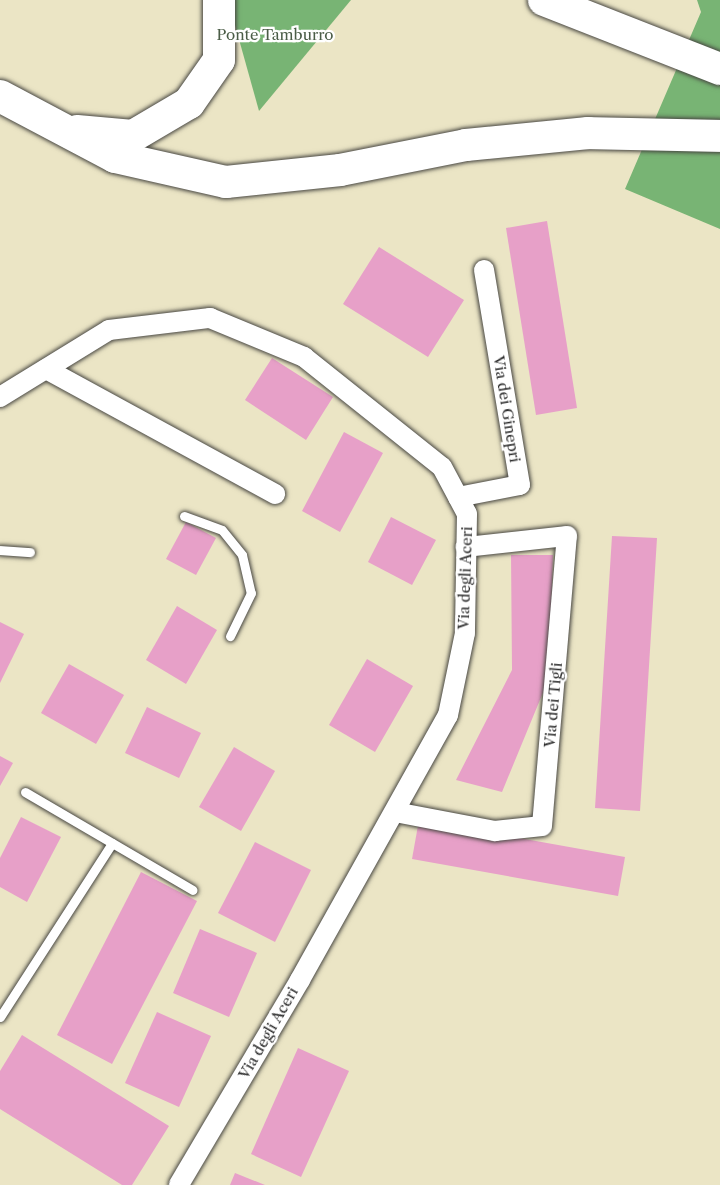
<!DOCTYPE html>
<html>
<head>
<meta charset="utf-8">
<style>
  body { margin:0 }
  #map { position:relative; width:720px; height:1185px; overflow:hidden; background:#ebe5c5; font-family:"Libre Caslon Text",serif }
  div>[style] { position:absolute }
  .forest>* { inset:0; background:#78b474 }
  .building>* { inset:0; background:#e7a0c8 }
  .roads { filter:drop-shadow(0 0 2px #484742) drop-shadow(0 0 2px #484742) }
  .service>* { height:9px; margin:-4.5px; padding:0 4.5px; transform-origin:4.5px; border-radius:4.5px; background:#fff }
  .minor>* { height:20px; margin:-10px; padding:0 10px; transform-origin:10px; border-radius:10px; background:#fff }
  .trunk>* { height:32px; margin:-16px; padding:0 16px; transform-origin:16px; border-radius:16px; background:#fff }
  span { translate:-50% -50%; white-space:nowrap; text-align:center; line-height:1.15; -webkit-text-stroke:4.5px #fff; paint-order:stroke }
  .park-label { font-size:15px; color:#4b5d47 }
  .street-label { font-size:15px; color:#2b2b2b }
</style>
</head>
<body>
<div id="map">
  <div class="forest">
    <i style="clip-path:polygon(228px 0,351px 0,259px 111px)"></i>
    <i style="clip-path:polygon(697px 0,720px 0,720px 229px,625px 189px,701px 12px)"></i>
  </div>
  <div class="building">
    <i style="clip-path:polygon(547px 221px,577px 408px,536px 415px,506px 228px)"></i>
    <i style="clip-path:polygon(379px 247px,464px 300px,428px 357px,343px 304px)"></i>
    <i style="clip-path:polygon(272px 358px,333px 397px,306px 440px,245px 400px)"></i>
    <i style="clip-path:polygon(344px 432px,383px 453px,340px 532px,302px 511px)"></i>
    <i style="clip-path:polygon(391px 517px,436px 540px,412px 585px,368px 562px)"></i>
    <i style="clip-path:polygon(186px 522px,216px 538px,196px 575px,166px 559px)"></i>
    <i style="clip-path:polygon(612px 536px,657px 538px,640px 811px,595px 808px)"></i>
    <i style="clip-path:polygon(511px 555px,553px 555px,549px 678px,502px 792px,456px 780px,512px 670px)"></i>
    <i style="clip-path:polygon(177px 606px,217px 630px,186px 684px,146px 660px)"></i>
    <i style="clip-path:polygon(0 622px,24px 634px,0 683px)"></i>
    <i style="clip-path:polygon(367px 659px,413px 686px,375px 752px,329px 725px)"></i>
    <i style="clip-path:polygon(69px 664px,124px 695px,96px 744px,41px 713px)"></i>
    <i style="clip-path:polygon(147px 707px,201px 733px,179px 778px,125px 753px)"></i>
    <i style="clip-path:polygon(234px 747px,275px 771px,241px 831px,199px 807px)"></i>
    <i style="clip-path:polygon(0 756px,13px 763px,0 786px)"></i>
    <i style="clip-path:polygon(21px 817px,61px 837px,27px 902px,0 887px,0 858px)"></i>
    <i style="clip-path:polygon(419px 820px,625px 857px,618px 896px,412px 859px)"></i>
    <i style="clip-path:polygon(255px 842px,311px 870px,275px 942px,218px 913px)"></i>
    <i style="clip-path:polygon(141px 872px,197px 901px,112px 1064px,57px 1035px)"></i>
    <i style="clip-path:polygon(200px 929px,257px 953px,229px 1017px,173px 993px)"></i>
    <i style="clip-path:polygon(157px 1012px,211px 1036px,179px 1107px,125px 1083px)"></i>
    <i style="clip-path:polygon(22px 1035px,169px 1126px,132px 1185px,122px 1185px,0 1109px,0 1071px)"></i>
    <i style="clip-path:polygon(298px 1048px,349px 1071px,301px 1177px,251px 1154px)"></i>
    <i style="clip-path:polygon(235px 1173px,265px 1185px,230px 1185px)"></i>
  </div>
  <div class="roads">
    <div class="service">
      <i style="left:184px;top:516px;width:40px;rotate:20.2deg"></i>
      <i style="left:222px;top:530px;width:32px;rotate:51deg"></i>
      <i style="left:242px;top:555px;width:39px;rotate:77deg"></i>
      <i style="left:251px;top:593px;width:48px;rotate:116deg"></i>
      <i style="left:0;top:550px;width:30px;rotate:4deg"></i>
      <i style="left:25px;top:792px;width:194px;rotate:30.3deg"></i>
      <i style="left:0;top:1017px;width:207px;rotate:-57.2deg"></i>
    </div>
    <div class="minor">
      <i style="left:46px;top:369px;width:261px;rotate:28.6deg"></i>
      <i style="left:0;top:397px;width:128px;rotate:-31.6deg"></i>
      <i style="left:109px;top:330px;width:102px;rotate:-6.8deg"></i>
      <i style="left:210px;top:318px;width:102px;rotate:22.5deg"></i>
      <i style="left:304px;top:357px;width:176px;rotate:38.6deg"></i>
      <i style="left:442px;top:467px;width:53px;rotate:62deg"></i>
      <i style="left:467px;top:514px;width:119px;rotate:91deg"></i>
      <i style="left:465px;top:633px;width:84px;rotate:101.7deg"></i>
      <i style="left:448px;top:715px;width:304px;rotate:119.2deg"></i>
      <i style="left:300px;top:980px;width:238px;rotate:120.6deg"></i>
      <i style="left:458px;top:497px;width:63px;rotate:-11deg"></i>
      <i style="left:520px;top:485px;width:218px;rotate:-99.5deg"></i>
      <i style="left:395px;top:812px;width:102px;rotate:10.8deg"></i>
      <i style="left:495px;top:831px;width:47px;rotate:-6.1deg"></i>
      <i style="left:542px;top:826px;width:291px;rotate:-85.1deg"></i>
      <i style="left:567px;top:536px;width:102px;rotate:173.8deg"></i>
    </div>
    <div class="trunk">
      <i style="left:544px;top:0;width:189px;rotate:21.4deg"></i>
      <i style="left:0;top:96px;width:130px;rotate:27.9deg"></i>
      <i style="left:115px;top:157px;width:114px;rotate:12.7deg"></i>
      <i style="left:226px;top:182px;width:115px;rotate:-6deg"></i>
      <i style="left:340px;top:170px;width:128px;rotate:-11.2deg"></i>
      <i style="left:466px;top:145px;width:123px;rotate:-5.6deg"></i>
      <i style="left:588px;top:133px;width:132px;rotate:1.3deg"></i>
      <i style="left:77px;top:131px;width:56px;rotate:5.1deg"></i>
      <i style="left:133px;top:136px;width:65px;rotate:-30.5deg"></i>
      <i style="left:189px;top:103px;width:52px;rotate:-55.1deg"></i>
      <i style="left:219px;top:60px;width:60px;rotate:-90deg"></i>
    </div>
  </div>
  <div class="park-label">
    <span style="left:275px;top:35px">Ponte Tamburro</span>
  </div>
  <div class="street-label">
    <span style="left:507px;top:409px;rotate:81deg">Via dei Ginepri</span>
    <span style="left:465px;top:578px;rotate:-88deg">Via degli Aceri</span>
    <span style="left:553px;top:705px;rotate:-85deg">Via dei Tigli</span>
    <span style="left:268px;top:1033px;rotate:-60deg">Via degli Aceri</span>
  </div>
</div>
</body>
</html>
